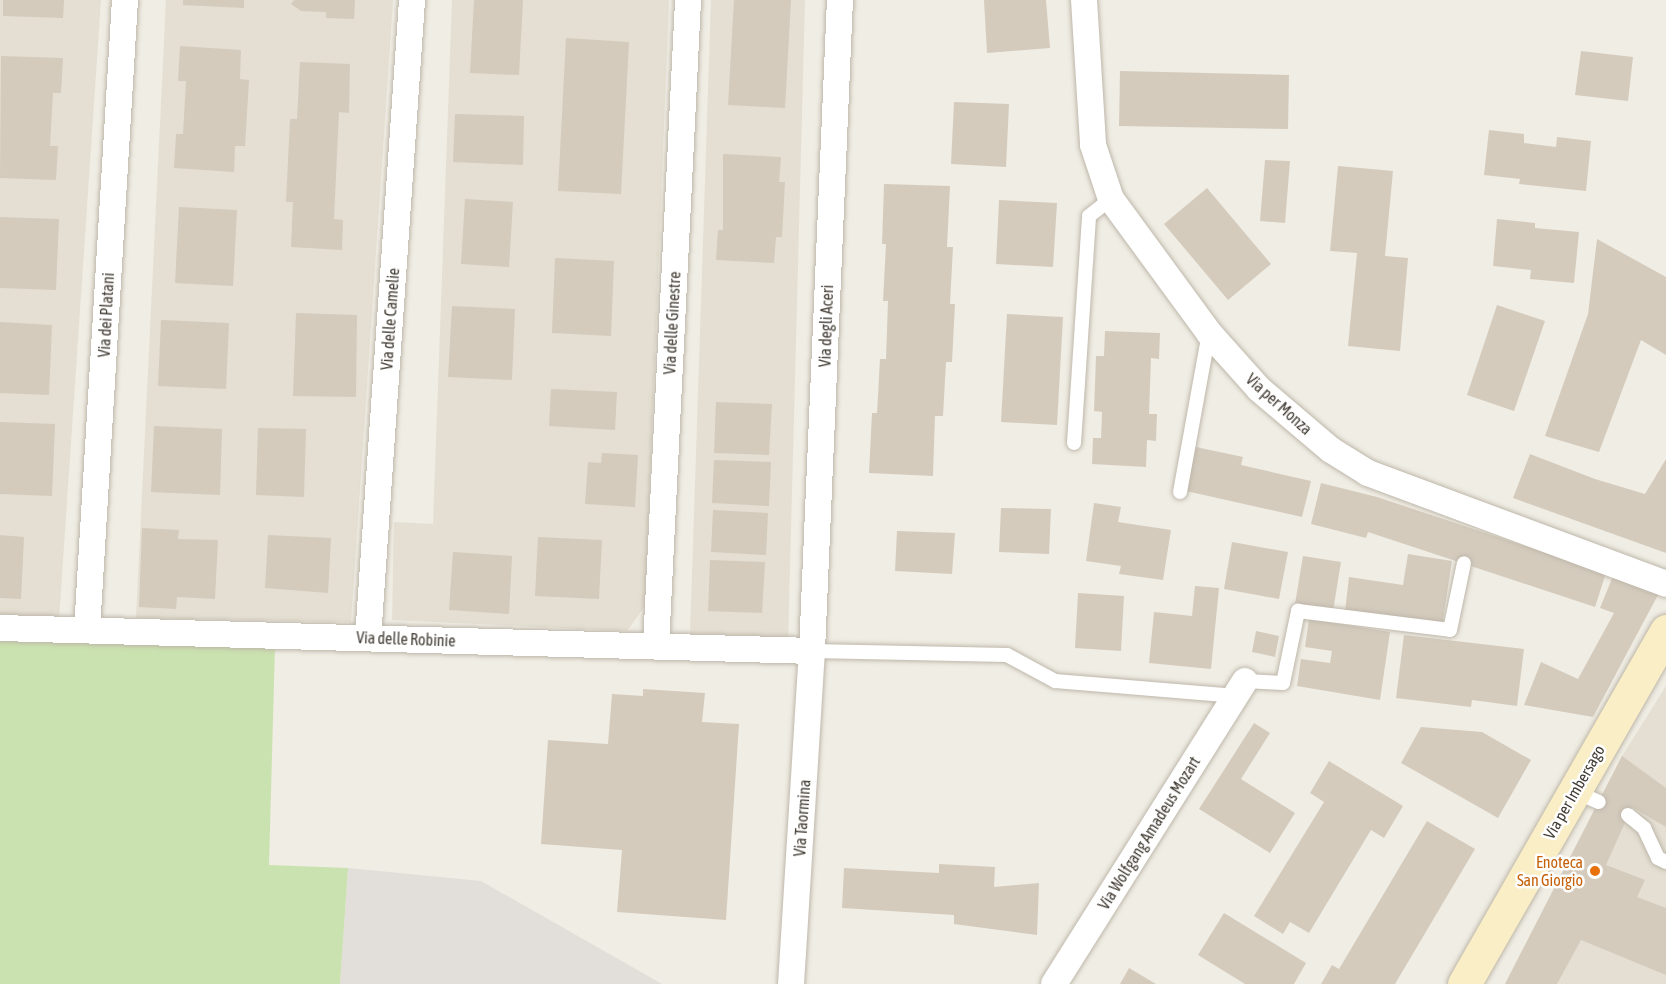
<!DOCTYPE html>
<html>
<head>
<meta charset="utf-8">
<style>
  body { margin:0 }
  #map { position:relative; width:1666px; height:984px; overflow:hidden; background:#f0ede4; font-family:"Asap Condensed",sans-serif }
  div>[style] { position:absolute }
  .residential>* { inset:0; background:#e4dfd2 }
  .industrial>* { inset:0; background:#e2ded9 }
  .green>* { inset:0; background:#cae2af }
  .building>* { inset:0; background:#d4cbbd }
  .roads { filter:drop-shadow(0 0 2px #beb7aa) drop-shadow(0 0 2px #beb7aa) }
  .service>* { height:14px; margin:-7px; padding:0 7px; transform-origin:7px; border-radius:7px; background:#fff }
  .minor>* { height:26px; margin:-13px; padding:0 13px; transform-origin:13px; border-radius:13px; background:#fff }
  .secondary>* { height:33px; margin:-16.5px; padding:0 16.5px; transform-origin:16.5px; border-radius:16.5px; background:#f9eec5 }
  .dots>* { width:16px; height:16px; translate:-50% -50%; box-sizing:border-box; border:3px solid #fff; border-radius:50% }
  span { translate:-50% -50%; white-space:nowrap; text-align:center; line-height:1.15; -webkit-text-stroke:5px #fff; paint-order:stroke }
  .street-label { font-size:16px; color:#423d34 }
  .food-label { font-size:16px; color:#c56008 }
  .right { translate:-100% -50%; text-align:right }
</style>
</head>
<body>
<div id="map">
  <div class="residential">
    <i style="clip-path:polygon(0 0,101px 0,59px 620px,0 614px)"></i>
    <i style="clip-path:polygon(166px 0,393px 0,351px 622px,136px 618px)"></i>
    <i style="clip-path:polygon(452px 0,669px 0,645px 606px,627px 631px,392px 620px,394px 522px,433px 524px)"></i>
    <i style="clip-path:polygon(711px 0,805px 0,788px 643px,690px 634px)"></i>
    <i style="clip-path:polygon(1666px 686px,1666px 984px,1505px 984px,1622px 756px)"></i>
  </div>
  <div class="industrial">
    <i style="clip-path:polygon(348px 868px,481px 881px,662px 984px,340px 984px)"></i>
  </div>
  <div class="green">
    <i style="clip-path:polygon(0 634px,275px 646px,269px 865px,348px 868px,340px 984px,0 984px)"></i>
  </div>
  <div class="building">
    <i style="clip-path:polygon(3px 0,64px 0,63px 18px,3px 16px)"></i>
    <i style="clip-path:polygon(183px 0,244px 0,244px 8px,183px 5px)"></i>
    <i style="clip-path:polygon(294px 0,355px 0,354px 19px,326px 18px,326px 12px,301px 11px,291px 4px)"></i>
    <i style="clip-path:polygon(474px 0,523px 0,519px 75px,470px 73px)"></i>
    <i style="clip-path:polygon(734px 0,791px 0,785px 108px,728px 105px)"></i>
    <i style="clip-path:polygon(984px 0,1046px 0,1050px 48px,987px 53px)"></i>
    <i style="clip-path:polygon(566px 38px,629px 42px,621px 194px,558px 191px)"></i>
    <i style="clip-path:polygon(180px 46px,241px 50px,240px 79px,249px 80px,245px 146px,235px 146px,234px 172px,174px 168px,176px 134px,183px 134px,186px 81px,178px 81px)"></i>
    <i style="clip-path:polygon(1581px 51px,1633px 57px,1628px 101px,1575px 95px)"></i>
    <i style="clip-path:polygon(1px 56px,63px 58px,61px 93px,53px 93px,50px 146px,58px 146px,56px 180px,0 178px)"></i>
    <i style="clip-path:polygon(300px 62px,350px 64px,349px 113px,339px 112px,334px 219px,343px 220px,342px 250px,291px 247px,293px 202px,286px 202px,290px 119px,297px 119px)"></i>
    <i style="clip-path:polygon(1120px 71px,1289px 75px,1288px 129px,1119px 126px)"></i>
    <i style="clip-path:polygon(954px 102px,1009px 104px,1006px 167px,951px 164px)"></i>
    <i style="clip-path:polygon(455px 114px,524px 116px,523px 165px,453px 162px)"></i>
    <i style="clip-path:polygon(1489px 130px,1524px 134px,1524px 143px,1556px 147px,1557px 137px,1591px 141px,1586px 191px,1519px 184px,1520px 179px,1484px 175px)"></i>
    <i style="clip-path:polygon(723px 154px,781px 157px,779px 182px,785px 182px,782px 237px,776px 237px,774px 263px,716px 260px,718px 230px,723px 230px)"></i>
    <i style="clip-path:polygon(1265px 160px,1290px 161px,1285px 223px,1260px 221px)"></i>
    <i style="clip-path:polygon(1338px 166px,1393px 171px,1385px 256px,1408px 258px,1400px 351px,1348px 346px,1357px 253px,1330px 251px)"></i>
    <i style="clip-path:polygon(884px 184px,950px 186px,947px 247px,953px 247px,950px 304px,955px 304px,952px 362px,946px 362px,943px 416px,935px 416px,933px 476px,869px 473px,872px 413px,877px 413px,880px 359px,886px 359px,888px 301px,883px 301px,886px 244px,882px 244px)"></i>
    <i style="clip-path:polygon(1207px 188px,1271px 264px,1228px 300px,1164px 224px)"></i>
    <i style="clip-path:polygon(465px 199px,513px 202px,509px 267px,461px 264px)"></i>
    <i style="clip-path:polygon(999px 200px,1057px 203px,1053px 267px,996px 264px)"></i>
    <i style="clip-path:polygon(179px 207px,237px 210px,233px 286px,175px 283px)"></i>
    <i style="clip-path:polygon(0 217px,59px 219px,56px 290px,0 288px)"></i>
    <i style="clip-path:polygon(1497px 219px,1535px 223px,1535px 228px,1579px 232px,1574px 283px,1530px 279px,1531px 270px,1493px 266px)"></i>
    <i style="clip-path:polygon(1597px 239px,1666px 277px,1666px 355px,1641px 340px,1599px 452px,1545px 436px,1588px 314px)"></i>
    <i style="clip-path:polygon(555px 258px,614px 261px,611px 336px,552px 333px)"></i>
    <i style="clip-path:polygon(1497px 305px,1545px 321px,1514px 411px,1467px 395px)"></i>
    <i style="clip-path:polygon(452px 306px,515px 309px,512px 380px,448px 377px)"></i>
    <i style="clip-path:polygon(296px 313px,357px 315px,356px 397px,293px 396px)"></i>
    <i style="clip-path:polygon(1007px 314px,1063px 317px,1057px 425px,1001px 422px)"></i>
    <i style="clip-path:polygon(161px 320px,229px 323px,226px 389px,158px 386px)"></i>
    <i style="clip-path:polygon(0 322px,52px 325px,49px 395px,0 393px)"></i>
    <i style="clip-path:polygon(1105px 331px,1160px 333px,1159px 359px,1151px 358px,1149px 414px,1157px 414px,1156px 441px,1147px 440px,1146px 467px,1092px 464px,1093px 438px,1101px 438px,1102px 412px,1094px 411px,1096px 356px,1104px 356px)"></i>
    <i style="clip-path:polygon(551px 389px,617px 392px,615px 430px,549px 426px)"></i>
    <i style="clip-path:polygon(716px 402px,772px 404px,769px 455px,714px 453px)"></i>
    <i style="clip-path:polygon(0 422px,55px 424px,52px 496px,0 494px)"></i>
    <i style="clip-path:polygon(154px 426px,222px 429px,220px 495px,151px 492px)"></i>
    <i style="clip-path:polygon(258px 428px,306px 429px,304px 497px,256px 495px)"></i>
    <i style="clip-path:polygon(1196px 447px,1243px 457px,1241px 465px,1311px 481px,1302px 517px,1186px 491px)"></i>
    <i style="clip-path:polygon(602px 453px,638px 455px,635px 507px,585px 504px,588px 462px,601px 463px)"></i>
    <i style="clip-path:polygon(1530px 454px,1595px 479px,1645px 494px,1666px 459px,1666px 553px,1513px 498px)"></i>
    <i style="clip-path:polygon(714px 460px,771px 462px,769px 506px,712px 503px)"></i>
    <i style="clip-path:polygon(1321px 483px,1377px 497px,1606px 573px,1595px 607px,1368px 532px,1366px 538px,1311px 524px)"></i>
    <i style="clip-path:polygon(1094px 503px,1121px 507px,1118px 522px,1171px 530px,1163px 580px,1119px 574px,1121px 566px,1086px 561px)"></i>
    <i style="clip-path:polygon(1001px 508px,1051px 509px,1049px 554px,999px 552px)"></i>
    <i style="clip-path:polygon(713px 510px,768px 513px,766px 555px,711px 552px)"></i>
    <i style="clip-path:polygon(142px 528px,179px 530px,178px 539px,218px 540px,215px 599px,177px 597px,176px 609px,139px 607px)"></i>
    <i style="clip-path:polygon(897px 531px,955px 533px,952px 574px,895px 571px)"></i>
    <i style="clip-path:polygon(0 535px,24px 537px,21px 599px,0 598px)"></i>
    <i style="clip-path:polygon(268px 535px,331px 538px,328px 593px,265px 588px)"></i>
    <i style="clip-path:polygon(538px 537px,602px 540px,599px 599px,535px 596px)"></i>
    <i style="clip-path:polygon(1232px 542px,1288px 552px,1279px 599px,1224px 589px)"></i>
    <i style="clip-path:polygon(453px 552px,512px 556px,509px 614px,449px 610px)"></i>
    <i style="clip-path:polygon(1408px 554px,1452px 561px,1442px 626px,1345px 611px,1349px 577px,1403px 585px)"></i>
    <i style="clip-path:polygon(1303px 556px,1341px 562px,1333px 611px,1295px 604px)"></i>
    <i style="clip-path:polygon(710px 560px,765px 562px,762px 613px,708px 611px)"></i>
    <i style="clip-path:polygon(1613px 576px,1659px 593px,1593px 717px,1524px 705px,1541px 662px,1578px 679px,1614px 613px,1600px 608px)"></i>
    <i style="clip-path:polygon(1195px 586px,1219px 588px,1211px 669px,1149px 663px,1154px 612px,1192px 616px)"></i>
    <i style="clip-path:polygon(1078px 593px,1124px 596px,1121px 651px,1075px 648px)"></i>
    <i style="clip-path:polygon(1309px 619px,1390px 632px,1380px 700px,1297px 686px,1301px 659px,1330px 663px,1332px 651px,1305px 647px)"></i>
    <i style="clip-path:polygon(1256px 631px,1279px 636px,1275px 657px,1252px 652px)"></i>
    <i style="clip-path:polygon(1404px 635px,1524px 649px,1517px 706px,1472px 700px,1471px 707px,1396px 698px)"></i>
    <i style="clip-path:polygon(643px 689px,705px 693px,702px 722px,739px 724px,726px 920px,617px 912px,622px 850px,541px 844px,548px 740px,608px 744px,612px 694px,643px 696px)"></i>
    <i style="clip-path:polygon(1254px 723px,1270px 733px,1241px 779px,1295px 813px,1270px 853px,1199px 809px)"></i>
    <i style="clip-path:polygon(1421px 727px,1482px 732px,1531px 760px,1498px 818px,1401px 763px)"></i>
    <i style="clip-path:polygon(1622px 756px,1666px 788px,1666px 827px,1632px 807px,1606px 865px,1645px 880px,1637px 897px,1666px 908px,1666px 975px,1581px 940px,1557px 984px,1505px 984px)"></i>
    <i style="clip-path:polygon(1329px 761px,1403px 806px,1384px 838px,1371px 830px,1309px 933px,1290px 922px,1283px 934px,1254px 916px,1324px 802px,1310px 793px)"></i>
    <i style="clip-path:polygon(1427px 821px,1475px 849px,1395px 984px,1321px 984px,1332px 965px,1339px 969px)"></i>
    <i style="clip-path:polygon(939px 864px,995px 867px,994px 887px,1039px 883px,1037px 935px,954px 924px,954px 915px,842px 908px,844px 868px,939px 873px)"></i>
    <i style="clip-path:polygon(1224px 913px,1306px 963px,1294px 984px,1245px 984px,1198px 955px)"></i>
    <i style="clip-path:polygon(1129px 968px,1156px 984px,1120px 984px)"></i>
  </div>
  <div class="roads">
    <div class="service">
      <i style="left:1074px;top:443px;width:227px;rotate:-86.2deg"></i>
      <i style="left:1089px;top:216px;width:28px;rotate:-38deg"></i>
      <i style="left:1180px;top:492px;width:162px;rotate:-79.7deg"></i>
      <i style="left:812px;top:651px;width:195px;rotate:1.2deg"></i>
      <i style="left:1007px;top:655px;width:55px;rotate:28.4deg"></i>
      <i style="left:1055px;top:681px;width:182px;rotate:4.7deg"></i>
      <i style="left:1245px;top:681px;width:38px;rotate:3deg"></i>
      <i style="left:1283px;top:683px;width:74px;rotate:-78.2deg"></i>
      <i style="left:1298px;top:611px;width:153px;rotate:7.1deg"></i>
      <i style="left:1450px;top:630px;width:68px;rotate:-78.2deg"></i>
      <i style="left:1574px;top:791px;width:27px;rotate:24deg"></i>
      <i style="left:1628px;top:815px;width:21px;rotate:39deg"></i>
      <i style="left:1644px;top:828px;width:33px;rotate:65deg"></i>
      <i style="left:1658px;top:858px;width:9px;rotate:27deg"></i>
    </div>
    <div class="minor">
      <i style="left:1084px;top:0;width:145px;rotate:86.4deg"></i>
      <i style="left:1093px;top:145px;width:57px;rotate:71.6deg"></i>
      <i style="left:1111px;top:199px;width:166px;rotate:53.8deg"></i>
      <i style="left:1209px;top:333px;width:75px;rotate:48.2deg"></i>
      <i style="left:1259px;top:389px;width:94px;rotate:40.3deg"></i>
      <i style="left:1331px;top:450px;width:44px;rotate:31.9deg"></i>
      <i style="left:1368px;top:473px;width:318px;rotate:20.4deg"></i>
      <i style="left:0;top:628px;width:812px;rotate:1.62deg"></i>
      <i style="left:87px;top:630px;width:631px;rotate:-86.55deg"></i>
      <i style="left:368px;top:638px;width:640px;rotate:-86.05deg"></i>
      <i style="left:656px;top:646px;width:647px;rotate:-87.16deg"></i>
      <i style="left:791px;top:984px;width:334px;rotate:-86.4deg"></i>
      <i style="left:812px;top:651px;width:652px;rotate:-87.54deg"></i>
      <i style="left:1054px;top:984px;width:358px;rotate:-57.8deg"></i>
    </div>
    <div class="secondary">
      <i style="left:1464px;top:984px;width:407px;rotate:-60.2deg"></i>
    </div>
  </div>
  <div class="dots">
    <i style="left:1595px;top:871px;background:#e8710a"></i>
  </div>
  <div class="street-label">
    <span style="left:106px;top:315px;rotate:-87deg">Via dei Platani</span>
    <span style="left:390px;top:319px;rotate:-86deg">Via delle Camelie</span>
    <span style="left:672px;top:323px;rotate:-87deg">Via delle Ginestre</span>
    <span style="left:826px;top:326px;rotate:-88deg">Via degli Aceri</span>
    <span style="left:1279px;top:404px;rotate:42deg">Via per Monza</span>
    <span style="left:406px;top:639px;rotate:2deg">Via delle Robinie</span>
    <span style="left:1574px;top:792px;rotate:-60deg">Via per Imbersago</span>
    <span style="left:802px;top:818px;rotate:-86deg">Via Taormina</span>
    <span style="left:1149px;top:833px;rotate:-58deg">Via Wolfgang Amadeus Mozart</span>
  </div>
  <div class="food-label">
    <span class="right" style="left:1583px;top:871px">Enoteca<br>San Giorgio</span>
  </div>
</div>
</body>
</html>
